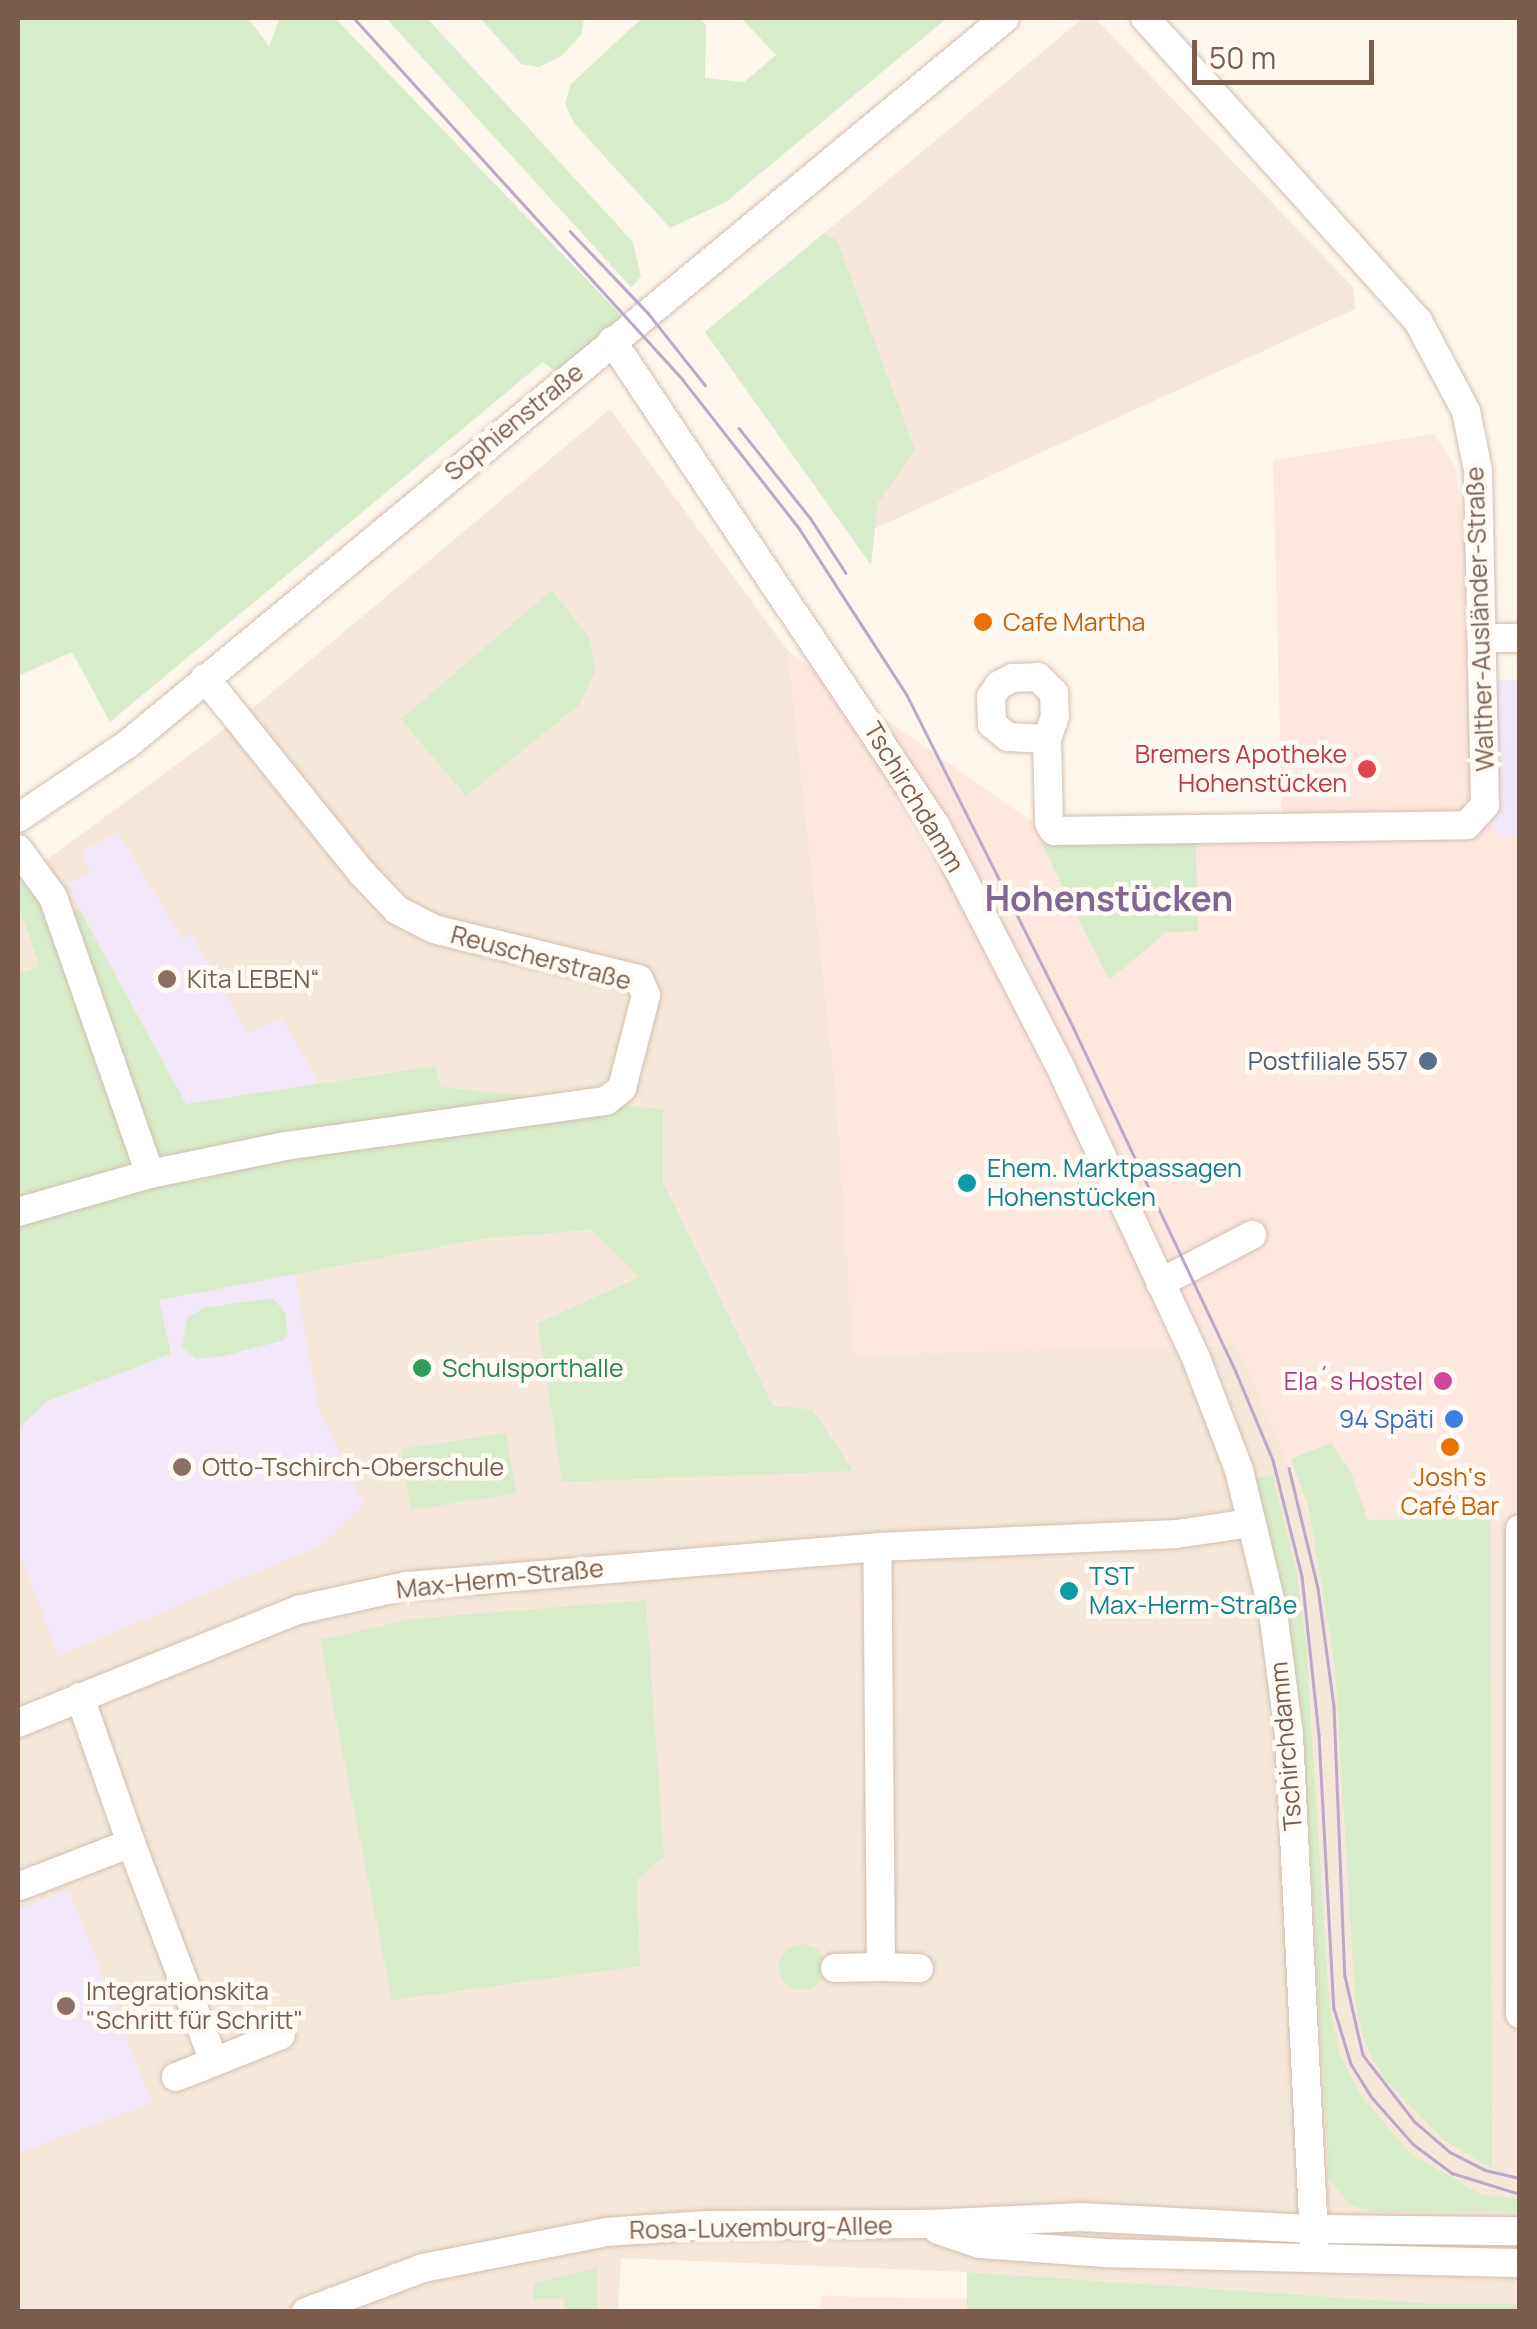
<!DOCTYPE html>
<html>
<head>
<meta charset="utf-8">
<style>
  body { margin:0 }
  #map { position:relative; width:1537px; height:2329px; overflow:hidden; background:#fdf6ec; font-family:Manrope,sans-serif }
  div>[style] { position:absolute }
  .residential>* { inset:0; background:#f5e8da }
  .commercial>* { inset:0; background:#fde8e0 }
  .education>* { inset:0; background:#f3e8fa }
  .green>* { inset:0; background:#d8ecc9 }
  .round { border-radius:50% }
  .roads { filter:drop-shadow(0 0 2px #d1beb0) drop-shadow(0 0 2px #d1beb0) }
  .minor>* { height:28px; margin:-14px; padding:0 14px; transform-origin:14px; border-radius:14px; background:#fff }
  .tram>* { height:2.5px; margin:-1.25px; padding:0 1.25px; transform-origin:1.25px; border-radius:1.25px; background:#b9a8c9 }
  .dots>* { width:28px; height:28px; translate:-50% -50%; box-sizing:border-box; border:5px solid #fffaf3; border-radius:50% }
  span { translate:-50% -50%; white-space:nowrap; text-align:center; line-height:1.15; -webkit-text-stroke:9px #fffaf3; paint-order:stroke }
  .street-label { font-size:25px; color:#7a5c4d }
  .food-label { font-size:25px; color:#c56008 }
  .left { translate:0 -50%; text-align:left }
  .health-label { font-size:25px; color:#be3a42 }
  .right { translate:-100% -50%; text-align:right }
  .education-label { font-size:25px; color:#785e54 }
  .service-label { font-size:25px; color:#4e5e75 }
  .culture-label { font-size:25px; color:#0d838f }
  .leisure-label { font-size:25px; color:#27864d }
  .hotel-label { font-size:25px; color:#b23c85 }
  .shop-label { font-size:25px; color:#366cbe }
  .district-label { font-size:35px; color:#846695; font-weight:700 }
  .frame { position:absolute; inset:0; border:20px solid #7a5c4d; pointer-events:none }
  .scale { position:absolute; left:1192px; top:40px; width:182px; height:45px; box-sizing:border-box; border:5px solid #7a5c4d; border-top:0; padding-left:12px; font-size:30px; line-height:35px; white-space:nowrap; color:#7a5c4d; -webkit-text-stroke:8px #fffaf3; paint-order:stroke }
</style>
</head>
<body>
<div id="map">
  <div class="residential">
    <i style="clip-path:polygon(1083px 18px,1095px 18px,1353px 287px,1355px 309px,865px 533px,705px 332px)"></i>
    <i style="clip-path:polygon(610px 409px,788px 651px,836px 1092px,854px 1355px,1237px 1344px,1312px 1522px,1519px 1522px,1519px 2304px,1437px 2304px,967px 2272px,621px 2258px,618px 2311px,18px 2312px,18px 1429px,47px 1401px,171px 1354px,159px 1300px,482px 1239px,591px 1230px,641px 1277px,562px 1482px,812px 1409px,773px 1407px,663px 1182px,663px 1109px,440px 1087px,434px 1066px,186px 1104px,79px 910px,68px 914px,44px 862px,253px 708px)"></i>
    <i style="clip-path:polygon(18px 905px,39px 967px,18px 974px)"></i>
  </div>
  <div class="commercial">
    <i style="clip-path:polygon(1434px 434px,1456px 468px,1499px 836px,1519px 836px,1519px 1522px,1312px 1523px,1237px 1344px,853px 1355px,836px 1092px,788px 651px,1030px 820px,1282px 814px,1273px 460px)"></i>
    <i style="clip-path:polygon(822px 2296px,967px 2299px,967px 2311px,819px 2311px)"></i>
  </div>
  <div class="education">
    <i style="clip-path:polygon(1481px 679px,1519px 680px,1519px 836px,1499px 836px,1484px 813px)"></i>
    <i style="clip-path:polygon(118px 832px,182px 939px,191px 933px,248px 1033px,282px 1018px,319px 1083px,186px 1104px,67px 884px,91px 871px,81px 852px)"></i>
    <i style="clip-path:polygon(295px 1274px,318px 1406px,364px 1505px,321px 1545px,58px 1656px,18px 1547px,18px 1429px,47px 1401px,171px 1354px,159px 1300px)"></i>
    <i style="clip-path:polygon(69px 1890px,152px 2103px,18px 2153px,18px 1909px)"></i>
  </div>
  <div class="green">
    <i style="clip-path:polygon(18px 18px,248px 18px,269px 46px,280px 18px,335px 18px,622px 316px,556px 372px,543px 362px,110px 722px,72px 652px,18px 676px)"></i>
    <i style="clip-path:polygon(386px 18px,427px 18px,633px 242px,641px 277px,631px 287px)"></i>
    <i style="clip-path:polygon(480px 18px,584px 18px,581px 35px,560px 57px,539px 67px,521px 64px)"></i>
    <i style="clip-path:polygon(642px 18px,700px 18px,706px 25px,705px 78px,744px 82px,776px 55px,741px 18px,947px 18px,726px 202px,670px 228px,574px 123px,565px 103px,571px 84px)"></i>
    <i style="clip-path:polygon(823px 234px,837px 240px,915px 450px,878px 503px,871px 565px,705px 332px)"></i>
    <i style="clip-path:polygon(552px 590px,589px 637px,595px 671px,580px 704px,466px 796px,401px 719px)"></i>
    <i style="clip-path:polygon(1041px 843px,1196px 843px,1198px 931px,1167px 932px,1109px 980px)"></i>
    <i style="clip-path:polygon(44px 862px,69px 914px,79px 909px,186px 1104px,435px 1066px,441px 1087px,663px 1109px,663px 1182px,773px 1406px,812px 1409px,853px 1471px,562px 1482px,538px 1323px,640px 1277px,591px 1230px,482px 1239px,159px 1300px,171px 1354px,47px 1401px,18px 1429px,18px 974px,39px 966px,18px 905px,18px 875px)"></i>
    <i style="clip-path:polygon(272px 1298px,285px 1312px,288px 1334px,282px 1341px,219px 1357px,196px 1359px,182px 1348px,187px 1318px,204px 1308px)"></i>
    <i style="clip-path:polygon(506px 1433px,516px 1493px,411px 1510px,401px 1449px)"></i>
    <i style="clip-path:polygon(1331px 1443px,1351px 1473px,1368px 1520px,1490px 1518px,1492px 2168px,1444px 2140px,1383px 2077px,1365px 2043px,1355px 2000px,1335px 1666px,1309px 1510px,1291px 1459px)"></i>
    <i style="clip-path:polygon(1272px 1474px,1295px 1566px,1306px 1642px,1329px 2002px,1339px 2053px,1359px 2093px,1410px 2153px,1480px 2194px,1519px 2199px,1519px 2212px,1373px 2212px,1350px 2205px,1329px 2179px,1302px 1717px,1278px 1580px,1251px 1480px)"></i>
    <i style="clip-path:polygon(646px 1600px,664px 1856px,637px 1880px,640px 1966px,392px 2000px,320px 1640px,412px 1619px)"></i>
    <i class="round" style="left:779px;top:1944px;width:46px;height:46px"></i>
    <i style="clip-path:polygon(597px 2268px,598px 2311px,564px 2311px,564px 2298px,534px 2299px,534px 2283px)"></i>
    <i style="clip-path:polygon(967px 2272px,1437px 2304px,1519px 2304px,1519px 2311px,967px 2311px)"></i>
  </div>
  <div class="roads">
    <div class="minor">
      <i style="left:612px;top:341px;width:583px;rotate:56.26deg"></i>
      <i style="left:936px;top:826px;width:266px;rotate:62.7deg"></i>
      <i style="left:1058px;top:1062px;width:327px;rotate:65deg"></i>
      <i style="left:1196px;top:1358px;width:120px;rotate:69deg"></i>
      <i style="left:1239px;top:1470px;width:146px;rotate:76.5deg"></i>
      <i style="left:1273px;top:1612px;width:124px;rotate:82.6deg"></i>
      <i style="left:1289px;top:1735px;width:523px;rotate:87.15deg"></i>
      <i style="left:1483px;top:638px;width:37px"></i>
      <i style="left:1047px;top:739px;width:39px;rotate:-177deg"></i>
      <i style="left:1008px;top:737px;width:21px;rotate:-141deg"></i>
      <i style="left:992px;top:724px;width:27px;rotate:-92deg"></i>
      <i style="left:991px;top:697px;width:14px;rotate:-56deg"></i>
      <i style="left:999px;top:685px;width:16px;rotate:-27deg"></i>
      <i style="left:1013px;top:678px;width:25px;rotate:-2deg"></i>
      <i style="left:1038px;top:677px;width:23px;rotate:45deg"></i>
      <i style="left:1054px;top:693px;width:23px;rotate:88deg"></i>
      <i style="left:1055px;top:716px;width:24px;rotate:109deg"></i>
      <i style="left:1047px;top:739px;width:84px;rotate:88.6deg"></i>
      <i style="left:1049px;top:823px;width:9px;rotate:58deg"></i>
      <i style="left:1054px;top:831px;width:413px;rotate:-0.8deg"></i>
      <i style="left:1467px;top:825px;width:27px;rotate:-48deg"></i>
      <i style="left:1485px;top:805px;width:335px;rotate:-91.2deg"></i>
      <i style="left:1478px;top:470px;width:60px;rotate:-101.5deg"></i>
      <i style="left:1466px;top:411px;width:102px;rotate:-118.1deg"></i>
      <i style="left:1418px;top:321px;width:408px;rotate:-132deg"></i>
      <i style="left:18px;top:818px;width:134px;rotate:-34deg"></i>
      <i style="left:129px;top:743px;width:1137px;rotate:-39.61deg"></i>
      <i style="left:18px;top:849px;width:59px;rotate:53.9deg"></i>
      <i style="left:53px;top:897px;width:293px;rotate:70.7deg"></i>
      <i style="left:150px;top:1174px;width:138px;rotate:-11.7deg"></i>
      <i style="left:285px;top:1146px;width:324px;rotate:-8deg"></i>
      <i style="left:606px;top:1101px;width:21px;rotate:-39deg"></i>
      <i style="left:622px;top:1088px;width:96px;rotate:-75.5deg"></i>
      <i style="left:646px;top:995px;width:17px;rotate:-114deg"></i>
      <i style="left:639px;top:979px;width:211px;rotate:-166.3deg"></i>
      <i style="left:434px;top:929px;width:42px;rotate:-152.8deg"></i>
      <i style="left:397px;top:910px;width:52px;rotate:-133.5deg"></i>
      <i style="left:361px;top:872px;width:249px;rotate:-128.8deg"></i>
      <i style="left:18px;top:1212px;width:137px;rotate:-16.1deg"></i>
      <i style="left:1160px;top:1283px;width:104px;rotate:-27.6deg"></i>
      <i style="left:1520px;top:1529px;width:485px;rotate:90deg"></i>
      <i style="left:18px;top:1723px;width:302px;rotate:-22deg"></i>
      <i style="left:298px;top:1610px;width:111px;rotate:-12.5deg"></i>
      <i style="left:406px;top:1586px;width:473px;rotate:-4.7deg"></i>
      <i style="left:877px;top:1547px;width:300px;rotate:-2.5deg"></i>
      <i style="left:1177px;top:1534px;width:75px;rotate:-8.5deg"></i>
      <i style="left:131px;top:1843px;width:234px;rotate:69.2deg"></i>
      <i style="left:214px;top:2062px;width:41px;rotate:158.5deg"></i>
      <i style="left:20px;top:1886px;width:119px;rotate:-21.2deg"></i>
      <i style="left:131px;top:1843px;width:155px;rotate:-109.3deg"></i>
      <i style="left:881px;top:1967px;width:38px;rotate:2deg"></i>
      <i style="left:835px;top:1968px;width:46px;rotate:-1.2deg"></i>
      <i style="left:881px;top:1967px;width:420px;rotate:-90.5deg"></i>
      <i style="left:214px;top:2062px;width:72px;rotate:-21.9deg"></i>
      <i style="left:938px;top:2230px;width:44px;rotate:18.4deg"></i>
      <i style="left:980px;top:2244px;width:125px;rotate:4.1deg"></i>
      <i style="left:1105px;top:2253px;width:415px;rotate:1.4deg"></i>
      <i style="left:306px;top:2312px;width:125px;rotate:-20.6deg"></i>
      <i style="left:423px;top:2268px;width:187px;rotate:-11.1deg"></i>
      <i style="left:606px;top:2232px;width:101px;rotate:-4deg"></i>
      <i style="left:707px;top:2225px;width:221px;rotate:-0.3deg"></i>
      <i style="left:928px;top:2224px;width:153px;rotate:-2.6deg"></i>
      <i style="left:1081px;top:2217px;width:232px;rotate:3deg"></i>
      <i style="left:1313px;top:2229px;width:207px;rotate:0.6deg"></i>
    </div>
  </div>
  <div class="tram">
    <i style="left:354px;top:18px;width:489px;rotate:47.7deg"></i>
    <i style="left:683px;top:380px;width:188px;rotate:51.9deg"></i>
    <i style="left:799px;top:528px;width:199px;rotate:57.1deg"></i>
    <i style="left:907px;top:695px;width:373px;rotate:63.4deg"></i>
    <i style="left:1074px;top:1029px;width:379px;rotate:64.7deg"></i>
    <i style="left:1236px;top:1372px;width:95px;rotate:67.2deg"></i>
    <i style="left:1273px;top:1460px;width:120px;rotate:76deg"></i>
    <i style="left:1302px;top:1576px;width:160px;rotate:83.9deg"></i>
    <i style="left:1319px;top:1735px;width:273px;rotate:86.9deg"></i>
    <i style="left:1334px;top:2008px;width:59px;rotate:73.1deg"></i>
    <i style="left:1351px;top:2064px;width:36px;rotate:58deg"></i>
    <i style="left:1370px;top:2095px;width:65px;rotate:48.7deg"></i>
    <i style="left:1413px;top:2144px;width:49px;rotate:36.6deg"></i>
    <i style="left:1452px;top:2173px;width:71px;rotate:17.2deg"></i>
    <i style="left:570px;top:231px;width:113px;rotate:46.4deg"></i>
    <i style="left:648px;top:313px;width:92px;rotate:51.6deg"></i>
    <i style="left:739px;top:428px;width:116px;rotate:51.6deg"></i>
    <i style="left:811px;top:519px;width:64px;rotate:57.1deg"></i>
    <i style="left:1289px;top:1468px;width:123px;rotate:76.4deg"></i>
    <i style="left:1318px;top:1588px;width:120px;rotate:82.3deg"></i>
    <i style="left:1334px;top:1707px;width:269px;rotate:87.7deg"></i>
    <i style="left:1345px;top:1976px;width:81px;rotate:77.2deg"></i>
    <i style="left:1363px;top:2055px;width:85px;rotate:52.2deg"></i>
    <i style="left:1415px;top:2122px;width:46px;rotate:40.6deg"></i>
    <i style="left:1450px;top:2152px;width:39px;rotate:27deg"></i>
    <i style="left:1485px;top:2170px;width:36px;rotate:13deg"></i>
  </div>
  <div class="dots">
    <i style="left:983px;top:622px;background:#e8710a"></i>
    <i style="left:1367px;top:769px;background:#e0444e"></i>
    <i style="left:167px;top:979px;background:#8d6e63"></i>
    <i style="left:1428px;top:1061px;background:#5c6f8a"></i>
    <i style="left:967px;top:1183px;background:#0f9aa8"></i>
    <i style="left:422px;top:1368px;background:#2e9e5b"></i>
    <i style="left:1443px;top:1381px;background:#d1479c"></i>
    <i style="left:1454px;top:1419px;background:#3f7fe0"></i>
    <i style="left:1450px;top:1447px;background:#e8710a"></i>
    <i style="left:182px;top:1467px;background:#8d6e63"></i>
    <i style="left:1069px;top:1591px;background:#0f9aa8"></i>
    <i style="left:66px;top:2006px;background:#8d6e63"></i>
  </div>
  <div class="street-label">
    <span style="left:514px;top:422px;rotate:-39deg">Sophienstraße</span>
    <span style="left:1480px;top:619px;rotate:-92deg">Walther-Ausländer-Straße</span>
    <span style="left:914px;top:797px;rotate:59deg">Tschirchdamm</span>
    <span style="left:541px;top:958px;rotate:15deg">Reuscherstraße</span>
    <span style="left:500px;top:1579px;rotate:-6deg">Max-Herm-Straße</span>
    <span style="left:1286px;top:1746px;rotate:-95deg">Tschirchdamm</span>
    <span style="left:761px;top:2228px;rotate:-1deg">Rosa-Luxemburg-Allee</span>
  </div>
  <div class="food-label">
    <span class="left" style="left:1003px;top:622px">Cafe Martha</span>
    <span style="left:1450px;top:1492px">Josh‘s<br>Café Bar</span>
  </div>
  <div class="health-label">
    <span class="right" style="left:1347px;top:769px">Bremers Apotheke<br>Hohenstücken</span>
  </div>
  <div class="education-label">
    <span class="left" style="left:187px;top:979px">Kita LEBEN“</span>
    <span class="left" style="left:202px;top:1467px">Otto-Tschirch-Oberschule</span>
    <span class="left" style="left:86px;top:2006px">Integrationskita<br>"Schritt für Schritt"</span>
  </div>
  <div class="service-label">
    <span class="right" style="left:1408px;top:1061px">Postfiliale 557</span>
  </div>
  <div class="culture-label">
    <span class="left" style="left:987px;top:1183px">Ehem. Marktpassagen<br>Hohenstücken</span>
    <span class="left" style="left:1089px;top:1591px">TST<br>Max-Herm-Straße</span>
  </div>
  <div class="leisure-label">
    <span class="left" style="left:442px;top:1368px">Schulsporthalle</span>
  </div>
  <div class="hotel-label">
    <span class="right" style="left:1423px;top:1381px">Ela´s Hostel</span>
  </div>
  <div class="shop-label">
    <span class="right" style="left:1434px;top:1419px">94 Späti</span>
  </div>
  <div class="district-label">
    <span style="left:1109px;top:898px">Hohenstücken</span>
  </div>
  <div class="frame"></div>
  <div class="scale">50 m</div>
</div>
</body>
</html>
